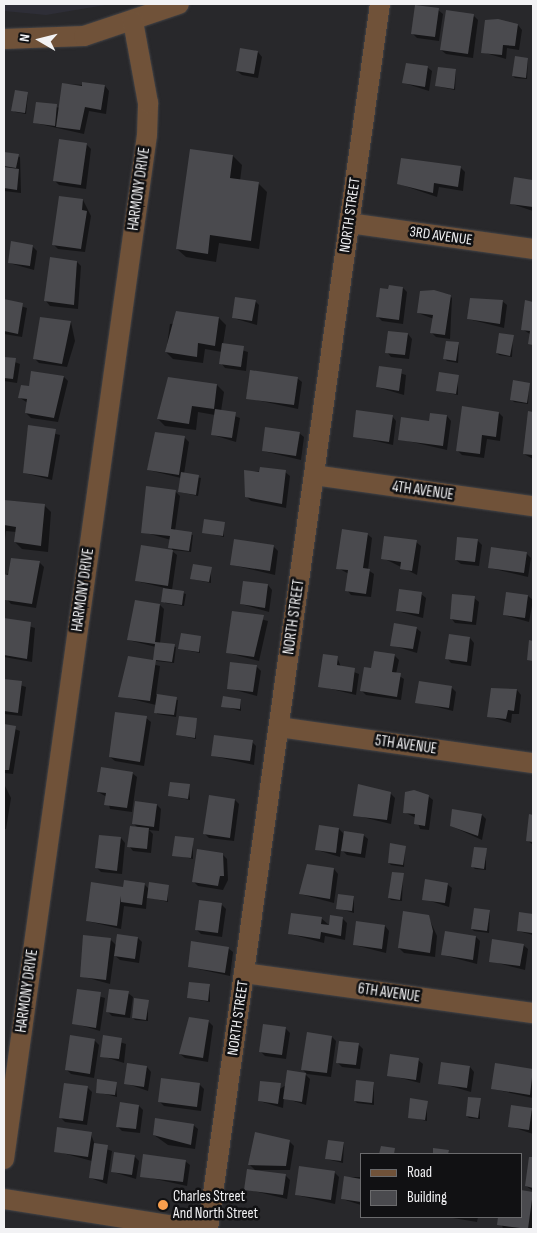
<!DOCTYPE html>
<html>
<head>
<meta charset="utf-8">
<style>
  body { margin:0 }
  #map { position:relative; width:537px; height:1233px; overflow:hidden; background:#28282b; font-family:"Sofia Sans Condensed",sans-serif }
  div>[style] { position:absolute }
  .built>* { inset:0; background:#2e2e37 }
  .shadow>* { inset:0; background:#0007 }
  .building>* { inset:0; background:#4a4a4e }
  .roads { filter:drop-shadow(0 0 1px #444447) drop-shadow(0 0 1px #444447) }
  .minor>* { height:20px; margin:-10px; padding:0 10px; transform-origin:10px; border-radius:10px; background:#705239 }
  .dots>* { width:14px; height:14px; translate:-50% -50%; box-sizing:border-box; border:2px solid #111113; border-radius:50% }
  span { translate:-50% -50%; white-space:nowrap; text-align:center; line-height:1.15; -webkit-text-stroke:5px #111113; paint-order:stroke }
  .street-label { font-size:15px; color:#f2f2f4 }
  .poi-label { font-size:15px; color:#f2f2f4 }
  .left { translate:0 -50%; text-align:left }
  .frame { position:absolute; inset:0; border:5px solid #f2f2f4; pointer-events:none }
  .legend { position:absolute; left:360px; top:1153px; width:162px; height:65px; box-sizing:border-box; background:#111113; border:1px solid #6b6b6d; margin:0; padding:6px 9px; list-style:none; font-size:15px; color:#f2f2f4 }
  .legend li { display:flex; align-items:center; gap:10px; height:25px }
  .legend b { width:25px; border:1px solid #6b6b6d }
  .north { position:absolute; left:15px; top:15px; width:50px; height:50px; -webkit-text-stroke:4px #111113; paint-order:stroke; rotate:278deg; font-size:14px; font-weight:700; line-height:20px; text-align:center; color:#f2f2f4 }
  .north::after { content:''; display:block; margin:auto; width:18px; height:22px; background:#f2f2f4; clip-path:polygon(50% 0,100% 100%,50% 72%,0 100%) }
</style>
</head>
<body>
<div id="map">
  <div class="built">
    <i style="clip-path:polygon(4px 4px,111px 4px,46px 15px,4px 11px)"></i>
  </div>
  <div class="shadow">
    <i style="clip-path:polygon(438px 10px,443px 14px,439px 41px,417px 38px,413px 34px)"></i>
    <i style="clip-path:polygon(474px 16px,478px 20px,473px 58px,446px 54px,441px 50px)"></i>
    <i style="clip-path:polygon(518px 25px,522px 30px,519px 50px,507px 48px,506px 59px,482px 52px)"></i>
    <i style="clip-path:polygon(258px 52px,262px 57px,258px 78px,242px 75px,237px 71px)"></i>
    <i style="clip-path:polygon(528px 59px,527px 79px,515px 78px,513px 76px)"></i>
    <i style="clip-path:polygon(427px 67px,432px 71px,429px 91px,404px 83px)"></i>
    <i style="clip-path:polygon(456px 70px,455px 90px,436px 86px)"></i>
    <i style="clip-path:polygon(63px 84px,105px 86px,109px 91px,106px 114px,89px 111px,84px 134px,35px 123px,37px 103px,60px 108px)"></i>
    <i style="clip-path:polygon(28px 94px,26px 114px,15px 112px,13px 110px)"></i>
    <i style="clip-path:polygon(86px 144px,91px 149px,86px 189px,59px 185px,55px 181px)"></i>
    <i style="clip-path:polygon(191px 151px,233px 156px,242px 165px,240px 181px,258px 183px,267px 192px,259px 249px,219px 243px,216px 262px,186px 257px,177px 249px)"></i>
    <i style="clip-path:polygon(4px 153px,20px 157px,21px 193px,4px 191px)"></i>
    <i style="clip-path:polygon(461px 168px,465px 172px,463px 191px,439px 187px,437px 197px,399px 184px)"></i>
    <i style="clip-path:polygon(515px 179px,533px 180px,533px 211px,512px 204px)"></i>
    <i style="clip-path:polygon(83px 200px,91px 216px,85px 252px,58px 249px,53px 244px)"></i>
    <i style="clip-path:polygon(32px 246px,37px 251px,34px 270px,9px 263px)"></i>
    <i style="clip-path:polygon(77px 262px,81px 266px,78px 309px,50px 306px,46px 301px)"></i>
    <i style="clip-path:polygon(403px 288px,407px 292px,403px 324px,382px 321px,377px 316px,389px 291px)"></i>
    <i style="clip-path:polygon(421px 292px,448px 294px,452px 298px,450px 339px,436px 337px,432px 333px,434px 319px,418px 313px)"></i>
    <i style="clip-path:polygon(4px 301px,27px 308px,22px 337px,4px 334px)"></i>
    <i style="clip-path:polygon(255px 301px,259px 305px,257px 325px,233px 318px)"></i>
    <i style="clip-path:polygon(502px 301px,507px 305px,504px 328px,468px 319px)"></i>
    <i style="clip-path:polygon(526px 302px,533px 303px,533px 348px,530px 334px,522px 329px)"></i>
    <i style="clip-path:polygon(219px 318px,226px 325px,223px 344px,248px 352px,246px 371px,225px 368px,221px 363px,222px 352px,205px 349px,203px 363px,173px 359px,166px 352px,170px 324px)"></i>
    <i style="clip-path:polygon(71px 322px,75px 341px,67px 367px,39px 363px,35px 359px)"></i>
    <i style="clip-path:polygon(408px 334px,412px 339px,409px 359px,391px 357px,387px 352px)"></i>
    <i style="clip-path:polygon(513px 336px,512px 357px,499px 355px,497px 353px)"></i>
    <i style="clip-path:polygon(459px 344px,458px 363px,447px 361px,445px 359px)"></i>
    <i style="clip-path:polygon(4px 358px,20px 364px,17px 383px,4px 381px)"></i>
    <i style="clip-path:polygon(380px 367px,406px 375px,404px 395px,377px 387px)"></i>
    <i style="clip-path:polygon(458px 376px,458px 395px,438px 391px)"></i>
    <i style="clip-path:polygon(64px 377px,68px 381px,58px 422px,31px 418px,26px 413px,28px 403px,20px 398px,30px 387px)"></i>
    <i style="clip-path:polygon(297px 378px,302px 382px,298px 409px,247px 398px)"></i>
    <i style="clip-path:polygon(529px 384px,528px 404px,514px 402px,512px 400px)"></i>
    <i style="clip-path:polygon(217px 385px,224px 392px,221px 411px,240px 418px,236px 442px,213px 435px,215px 415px,198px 412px,196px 430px,165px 426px,158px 419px)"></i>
    <i style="clip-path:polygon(499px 413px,503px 417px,500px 441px,487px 439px,484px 458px,462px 455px,457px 450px)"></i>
    <i style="clip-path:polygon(529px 413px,533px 413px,533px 459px,524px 454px)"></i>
    <i style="clip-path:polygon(392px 416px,396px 421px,393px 445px,354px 436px)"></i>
    <i style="clip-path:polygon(447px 416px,451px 421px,447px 450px,399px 439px)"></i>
    <i style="clip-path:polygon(29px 427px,60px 435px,52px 480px,24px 473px)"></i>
    <i style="clip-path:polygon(299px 433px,304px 437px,301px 460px,263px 451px)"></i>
    <i style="clip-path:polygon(184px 437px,189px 442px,184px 474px,201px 478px,198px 496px,179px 492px,181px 478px,148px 470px)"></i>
    <i style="clip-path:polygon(245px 471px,285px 472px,290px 476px,286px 508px,251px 501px,246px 496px)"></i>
    <i style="clip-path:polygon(175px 491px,180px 496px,175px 531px,193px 535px,191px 552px,172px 550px,171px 540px,143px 532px)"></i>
    <i style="clip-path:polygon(4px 501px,44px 505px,51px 512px,48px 552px,22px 549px,15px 542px,16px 532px,6px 531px,4px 547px)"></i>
    <i style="clip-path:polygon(224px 523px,224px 537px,203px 532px)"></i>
    <i style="clip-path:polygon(367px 534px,372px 538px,368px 570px,374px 574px,371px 597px,351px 595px,347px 590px,349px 574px,338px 568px)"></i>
    <i style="clip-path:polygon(477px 540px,482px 545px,479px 566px,461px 564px,456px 560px)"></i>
    <i style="clip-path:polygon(416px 542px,421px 546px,417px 575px,383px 558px)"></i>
    <i style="clip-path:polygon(273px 546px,278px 551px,275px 575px,232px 565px)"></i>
    <i style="clip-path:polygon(172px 551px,177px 555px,172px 590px,186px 594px,184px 606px,165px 603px,165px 588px,136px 581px)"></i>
    <i style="clip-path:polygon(526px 553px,531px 558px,528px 577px,490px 568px)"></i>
    <i style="clip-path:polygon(39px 562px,44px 567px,36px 608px,11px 604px,4px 596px,4px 575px)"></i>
    <i style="clip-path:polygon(211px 568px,211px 583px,192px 579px)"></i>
    <i style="clip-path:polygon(268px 585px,272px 590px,269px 612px,241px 604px)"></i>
    <i style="clip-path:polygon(421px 594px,426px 598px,423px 618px,397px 611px)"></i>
    <i style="clip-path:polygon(528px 596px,533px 600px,529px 622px,504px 615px)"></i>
    <i style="clip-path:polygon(474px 598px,479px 602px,476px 625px,455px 623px,451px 618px)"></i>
    <i style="clip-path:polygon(160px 605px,164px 609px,160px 643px,176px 647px,174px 663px,156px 661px,156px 647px,128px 640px)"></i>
    <i style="clip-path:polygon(233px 612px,268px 621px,259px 661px,228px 653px)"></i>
    <i style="clip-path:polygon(5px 619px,35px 628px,32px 662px,4px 657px)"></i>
    <i style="clip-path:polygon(416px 628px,421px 632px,417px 653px,391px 645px)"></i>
    <i style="clip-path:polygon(200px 637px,200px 653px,180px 649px)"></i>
    <i style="clip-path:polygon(470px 638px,474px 643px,471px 666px,451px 663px,447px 658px)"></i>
    <i style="clip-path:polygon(394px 655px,399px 660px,396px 674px,404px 679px,401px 700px,366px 695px,362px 691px,372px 670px)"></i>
    <i style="clip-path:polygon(337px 657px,341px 667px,359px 674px,356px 695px,319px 686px)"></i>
    <i style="clip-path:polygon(129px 658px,160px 666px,156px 695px,178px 700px,176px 717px,157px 714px,156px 705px,119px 696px)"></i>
    <i style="clip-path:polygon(256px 666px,261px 671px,257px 696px,228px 688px)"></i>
    <i style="clip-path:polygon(4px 680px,26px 687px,22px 716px,4px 714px)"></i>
    <i style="clip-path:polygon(451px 687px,456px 692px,453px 711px,417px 702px)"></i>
    <i style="clip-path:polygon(492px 689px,517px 690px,521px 695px,519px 714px,512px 714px,511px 723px,488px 716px)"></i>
    <i style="clip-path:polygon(241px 700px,241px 711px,223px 706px)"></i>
    <i style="clip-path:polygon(146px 718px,151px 722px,144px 766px,115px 761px,110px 757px)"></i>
    <i style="clip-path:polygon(196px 719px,196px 739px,178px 735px)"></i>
    <i style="clip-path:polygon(4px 725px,20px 731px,13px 774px,4px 773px)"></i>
    <i style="clip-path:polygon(252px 742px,256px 746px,254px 765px,213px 756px)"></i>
    <i style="clip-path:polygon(132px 773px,137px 777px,132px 812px,110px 809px,107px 797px,98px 792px)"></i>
    <i style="clip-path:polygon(4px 784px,11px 798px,6px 829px,4px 829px)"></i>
    <i style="clip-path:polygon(189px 786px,190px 800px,169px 796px)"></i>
    <i style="clip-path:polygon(390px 793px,395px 798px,391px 824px,354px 815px)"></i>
    <i style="clip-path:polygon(428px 796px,433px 800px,429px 830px,420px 829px,416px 818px,404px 812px)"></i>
    <i style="clip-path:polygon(235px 800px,239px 804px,234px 841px,209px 838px,204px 833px)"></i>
    <i style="clip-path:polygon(157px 805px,161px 809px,159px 831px,149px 830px,153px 834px,151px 853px,133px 851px,129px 846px,138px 828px,134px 824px)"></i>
    <i style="clip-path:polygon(482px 815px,486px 819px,482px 840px,451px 826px)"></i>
    <i style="clip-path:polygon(530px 816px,533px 816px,533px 845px,527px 840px)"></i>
    <i style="clip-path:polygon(339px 829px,345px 835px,363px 835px,368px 839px,365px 858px,347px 855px,341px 849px,340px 857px,317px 850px)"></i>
    <i style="clip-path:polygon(121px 838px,125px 843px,122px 874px,101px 872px,96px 867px)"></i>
    <i style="clip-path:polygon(193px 839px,193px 859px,174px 855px)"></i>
    <i style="clip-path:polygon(405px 847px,404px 867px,391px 865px,389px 863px)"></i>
    <i style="clip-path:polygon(486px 849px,486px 870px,475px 869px,473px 867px)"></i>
    <i style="clip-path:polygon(222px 854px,227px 859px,228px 880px,223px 890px,198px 886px,194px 882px)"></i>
    <i style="clip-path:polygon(334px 869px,338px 874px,334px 903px,300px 894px)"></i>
    <i style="clip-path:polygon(403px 875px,402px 901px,391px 900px,389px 898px)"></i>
    <i style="clip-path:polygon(144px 884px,149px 889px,168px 886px,168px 902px,147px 897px,146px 909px,124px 906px,121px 929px,87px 921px,124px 888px)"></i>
    <i style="clip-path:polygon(447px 884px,452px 888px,449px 907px,424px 899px)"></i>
    <i style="clip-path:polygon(354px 897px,354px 913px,337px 908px)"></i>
    <i style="clip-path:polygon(221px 904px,226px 909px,222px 937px,201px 934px,196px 929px)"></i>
    <i style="clip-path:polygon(490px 912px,489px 933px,474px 931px,472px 929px)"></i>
    <i style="clip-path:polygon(520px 913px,533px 915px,533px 935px,518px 931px)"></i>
    <i style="clip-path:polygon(428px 916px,437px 936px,435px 957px,404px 953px,399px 948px)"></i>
    <i style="clip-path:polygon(321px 918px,330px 926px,342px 918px,347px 923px,345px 940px,325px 936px,324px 943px,290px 934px)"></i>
    <i style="clip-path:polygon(385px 926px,389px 931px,386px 953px,354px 945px)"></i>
    <i style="clip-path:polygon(476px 937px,480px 941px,477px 964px,443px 955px)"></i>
    <i style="clip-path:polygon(138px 938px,142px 942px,139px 963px,120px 960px,114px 955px,110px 984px,81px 976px,111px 940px,117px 946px)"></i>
    <i style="clip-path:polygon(523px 945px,528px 949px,525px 970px,490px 961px)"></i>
    <i style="clip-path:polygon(228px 948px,233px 952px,230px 976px,189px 967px)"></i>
    <i style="clip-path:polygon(210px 986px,210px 1002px,188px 998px)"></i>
    <i style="clip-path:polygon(78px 990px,105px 998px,100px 1031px,73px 1023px)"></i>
    <i style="clip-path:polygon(128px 993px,133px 997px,130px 1018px,112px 1016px,107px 1011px)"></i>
    <i style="clip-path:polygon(148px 1001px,148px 1021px,135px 1020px,133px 1018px)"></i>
    <i style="clip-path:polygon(208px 1021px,213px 1026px,208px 1062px,185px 1058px,180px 1054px)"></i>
    <i style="clip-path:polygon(285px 1028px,290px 1033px,286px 1059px,265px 1056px,261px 1052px)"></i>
    <i style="clip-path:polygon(104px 1037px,126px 1044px,124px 1063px,102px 1056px)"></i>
    <i style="clip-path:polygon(332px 1037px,336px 1041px,331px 1077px,307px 1074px,302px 1069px)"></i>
    <i style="clip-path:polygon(94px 1040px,99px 1045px,94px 1078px,71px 1074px,67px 1070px)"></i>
    <i style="clip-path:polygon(358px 1044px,363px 1049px,360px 1069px,342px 1067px,338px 1063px)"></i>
    <i style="clip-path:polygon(418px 1060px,423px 1064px,420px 1083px,389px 1075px)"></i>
    <i style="clip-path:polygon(147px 1067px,151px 1072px,148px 1091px,125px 1083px)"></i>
    <i style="clip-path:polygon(470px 1067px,474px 1072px,471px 1092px,440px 1083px)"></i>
    <i style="clip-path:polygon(533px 1070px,533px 1098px,493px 1089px)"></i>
    <i style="clip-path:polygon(305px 1074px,310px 1079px,306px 1105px,284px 1098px,283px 1108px,259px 1101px)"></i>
    <i style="clip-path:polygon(162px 1079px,200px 1085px,204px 1089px,201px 1111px,164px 1106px,159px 1101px)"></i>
    <i style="clip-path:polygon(116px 1083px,117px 1097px,97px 1092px)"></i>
    <i style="clip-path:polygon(374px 1084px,374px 1105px,357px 1103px,355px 1101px)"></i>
    <i style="clip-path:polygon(87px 1087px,92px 1092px,87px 1125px,65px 1122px,60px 1117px)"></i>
    <i style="clip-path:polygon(480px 1100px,480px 1119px,469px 1118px,467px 1116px)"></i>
    <i style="clip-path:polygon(427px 1102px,427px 1121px,409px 1117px)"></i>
    <i style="clip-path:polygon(139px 1106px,143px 1110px,140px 1133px,122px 1131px,117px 1126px)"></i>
    <i style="clip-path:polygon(512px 1107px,533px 1111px,533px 1134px,509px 1126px)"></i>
    <i style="clip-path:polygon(193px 1125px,198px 1129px,195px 1149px,168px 1145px,154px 1135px)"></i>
    <i style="clip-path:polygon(91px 1134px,95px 1145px,112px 1151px,107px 1184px,90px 1178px,92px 1161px,55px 1151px)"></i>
    <i style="clip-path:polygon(289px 1141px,294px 1146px,290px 1170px,255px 1170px,249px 1164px)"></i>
    <i style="clip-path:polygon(344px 1143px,343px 1163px,326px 1159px)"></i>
    <i style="clip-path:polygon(134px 1156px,139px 1161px,136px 1179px,113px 1172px)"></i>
    <i style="clip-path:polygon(530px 1158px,533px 1158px,533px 1191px,526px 1186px)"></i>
    <i style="clip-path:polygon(185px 1161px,190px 1165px,187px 1186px,142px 1176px)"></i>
    <i style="clip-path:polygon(334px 1172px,339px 1177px,335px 1204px,296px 1195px)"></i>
    <i style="clip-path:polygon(285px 1175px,290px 1180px,287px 1199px,246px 1189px)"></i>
    <i style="clip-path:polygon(345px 1177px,361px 1177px,361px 1205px,342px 1199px)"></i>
    <i style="clip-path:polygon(521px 1191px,533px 1193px,533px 1229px,503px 1229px,500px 1217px,521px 1217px)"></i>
    <i style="clip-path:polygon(447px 1217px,478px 1217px,477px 1222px)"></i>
  </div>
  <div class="building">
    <i style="clip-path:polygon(415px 5px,439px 8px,435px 37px,411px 34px)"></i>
    <i style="clip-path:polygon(446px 10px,474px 14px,468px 54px,440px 50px)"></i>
    <i style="clip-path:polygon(498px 19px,518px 24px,515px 46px,503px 45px,502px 55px,481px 53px,485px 20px)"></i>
    <i style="clip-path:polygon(240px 48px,258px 51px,254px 74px,236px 71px)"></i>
    <i style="clip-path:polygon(515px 56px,528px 58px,526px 78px,512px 76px)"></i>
    <i style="clip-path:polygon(406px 63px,428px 66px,425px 87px,402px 83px)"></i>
    <i style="clip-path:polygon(438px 67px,456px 69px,454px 89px,435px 86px)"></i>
    <i style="clip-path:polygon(82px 82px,105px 85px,101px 110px,85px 107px,80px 130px,56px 127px,62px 83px,82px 86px)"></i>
    <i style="clip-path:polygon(15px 90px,28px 92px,25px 113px,11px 111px)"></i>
    <i style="clip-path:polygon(36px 102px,57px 104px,55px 126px,33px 123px)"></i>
    <i style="clip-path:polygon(59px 139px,87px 143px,81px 185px,53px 181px)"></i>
    <i style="clip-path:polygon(190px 149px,233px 155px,230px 178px,259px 182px,251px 241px,210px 235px,208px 254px,176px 249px)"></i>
    <i style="clip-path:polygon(4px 152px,19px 154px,16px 168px,4px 166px)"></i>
    <i style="clip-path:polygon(401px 158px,461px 166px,458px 187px,434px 183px,433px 193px,397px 184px)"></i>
    <i style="clip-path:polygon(4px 167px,19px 169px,17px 190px,4px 188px)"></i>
    <i style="clip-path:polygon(514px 177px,533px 180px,533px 207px,510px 204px)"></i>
    <i style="clip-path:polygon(59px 196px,83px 199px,82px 210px,87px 211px,81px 249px,52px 245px)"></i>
    <i style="clip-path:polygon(11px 241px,33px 245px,30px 266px,8px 263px)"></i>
    <i style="clip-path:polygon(50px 257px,77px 261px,74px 305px,44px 301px)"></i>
    <i style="clip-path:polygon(389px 285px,403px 287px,399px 320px,376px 317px,380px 288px,388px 289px)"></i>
    <i style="clip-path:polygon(434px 290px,451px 295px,445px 335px,430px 333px,433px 315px,417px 313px,420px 291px)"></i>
    <i style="clip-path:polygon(235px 297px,256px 300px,252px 321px,232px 318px)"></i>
    <i style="clip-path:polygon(470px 298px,503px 300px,500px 324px,467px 319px)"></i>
    <i style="clip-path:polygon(4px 299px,23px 303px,18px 334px,4px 331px)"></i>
    <i style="clip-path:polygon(525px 300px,533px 302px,533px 345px,528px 344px,530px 331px,521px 330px)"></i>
    <i style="clip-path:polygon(176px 311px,219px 317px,215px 346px,198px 343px,197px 357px,165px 352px)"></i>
    <i style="clip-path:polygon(40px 317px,71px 321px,62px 364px,33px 359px)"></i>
    <i style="clip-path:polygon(388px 331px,408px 333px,405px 355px,385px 353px)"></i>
    <i style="clip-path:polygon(499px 333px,514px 335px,510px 356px,496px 353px)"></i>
    <i style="clip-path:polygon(446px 341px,459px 342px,456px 361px,443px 359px)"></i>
    <i style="clip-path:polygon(222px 343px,244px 346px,241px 367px,219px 364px)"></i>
    <i style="clip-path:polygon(4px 357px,16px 358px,13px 379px,4px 378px)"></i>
    <i style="clip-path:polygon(379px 366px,402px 369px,399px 391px,376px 387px)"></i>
    <i style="clip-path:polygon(250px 370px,298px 377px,294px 405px,246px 399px)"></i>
    <i style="clip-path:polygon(31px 371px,64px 376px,54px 418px,25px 413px,27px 399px,18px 398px,21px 385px,29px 386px)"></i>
    <i style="clip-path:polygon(439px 372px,459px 375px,456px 394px,436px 391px)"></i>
    <i style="clip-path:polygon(168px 377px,217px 384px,214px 409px,192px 406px,189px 424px,157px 419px)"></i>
    <i style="clip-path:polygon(513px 380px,530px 383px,527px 403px,510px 400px)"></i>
    <i style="clip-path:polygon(462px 406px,499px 412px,496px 437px,482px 435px,480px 454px,456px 451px)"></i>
    <i style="clip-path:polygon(215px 409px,236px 412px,232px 438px,211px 435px)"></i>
    <i style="clip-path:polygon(356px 410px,393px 415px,389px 442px,353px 437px)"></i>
    <i style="clip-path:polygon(528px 411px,533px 412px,533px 455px,523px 454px)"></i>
    <i style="clip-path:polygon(430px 413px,447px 415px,443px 446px,398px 440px,401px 417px,429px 421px)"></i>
    <i style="clip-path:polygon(28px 425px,56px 429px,48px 477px,23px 473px)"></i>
    <i style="clip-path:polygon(265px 427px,300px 432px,296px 456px,262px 451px)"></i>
    <i style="clip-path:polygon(155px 432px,185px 436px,179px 475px,147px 470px)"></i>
    <i style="clip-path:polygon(260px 467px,286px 470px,282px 504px,245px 497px,244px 470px,259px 472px)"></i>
    <i style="clip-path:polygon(181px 472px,199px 475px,196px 495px,178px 492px)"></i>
    <i style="clip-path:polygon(146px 486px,176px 490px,171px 529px,192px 532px,189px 551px,168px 548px,170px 536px,141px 533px)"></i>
    <i style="clip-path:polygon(4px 500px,45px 504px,41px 546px,14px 542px,16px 527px,4px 525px)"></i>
    <i style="clip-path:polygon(204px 519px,225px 522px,223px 536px,202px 533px)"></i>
    <i style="clip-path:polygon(342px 529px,368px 533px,363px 568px,370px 569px,366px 594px,345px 591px,348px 570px,336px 569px)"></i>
    <i style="clip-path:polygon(384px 536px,417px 540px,412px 571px,400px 569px,401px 562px,381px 559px)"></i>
    <i style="clip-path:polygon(457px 537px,478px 539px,475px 562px,455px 560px)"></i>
    <i style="clip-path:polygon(234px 539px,274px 545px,270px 571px,230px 565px)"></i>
    <i style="clip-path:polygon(141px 545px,173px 550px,168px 586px,135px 581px)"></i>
    <i style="clip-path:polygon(491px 547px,527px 552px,524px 573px,488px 568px)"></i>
    <i style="clip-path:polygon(11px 558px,40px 561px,32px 604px,5px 600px,4px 574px,8px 575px)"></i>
    <i style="clip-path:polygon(193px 564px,212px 567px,209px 582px,190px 579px)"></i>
    <i style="clip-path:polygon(243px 581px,268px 584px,265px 608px,240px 604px)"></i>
    <i style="clip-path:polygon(163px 588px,184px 591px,182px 605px,161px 602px)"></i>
    <i style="clip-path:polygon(399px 589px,422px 592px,419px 614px,396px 611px)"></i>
    <i style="clip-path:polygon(506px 592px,528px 595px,525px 618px,503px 615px)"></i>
    <i style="clip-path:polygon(452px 594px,475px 596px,472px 622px,450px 619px)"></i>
    <i style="clip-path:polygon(135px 600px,160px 604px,155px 642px,175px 644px,172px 662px,156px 660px,150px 701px,118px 697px,128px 656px,153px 660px,155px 644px,127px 640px)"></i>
    <i style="clip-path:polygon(232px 611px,264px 615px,254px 657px,226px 653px)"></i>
    <i style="clip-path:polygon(4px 618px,31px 622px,27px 659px,4px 655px)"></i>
    <i style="clip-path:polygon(394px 623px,417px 627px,413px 649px,390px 646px)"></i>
    <i style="clip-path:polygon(181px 633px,201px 636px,199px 652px,178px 649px)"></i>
    <i style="clip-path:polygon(449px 634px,470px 637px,467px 662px,445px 659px)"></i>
    <i style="clip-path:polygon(529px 640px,533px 641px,533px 661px,527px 660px)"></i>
    <i style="clip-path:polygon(374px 651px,395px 654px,392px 672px,401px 673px,397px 697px,360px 691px,364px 667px,371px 668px)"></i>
    <i style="clip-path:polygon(323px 654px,338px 656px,337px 665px,355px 668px,352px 692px,318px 687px)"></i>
    <i style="clip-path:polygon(230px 662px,257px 665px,253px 692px,227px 689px)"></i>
    <i style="clip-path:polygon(4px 679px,22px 681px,18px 713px,4px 711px)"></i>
    <i style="clip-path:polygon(419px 681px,452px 686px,449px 708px,415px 703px)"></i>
    <i style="clip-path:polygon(491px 688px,517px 689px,514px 711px,508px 710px,506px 719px,487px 717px)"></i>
    <i style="clip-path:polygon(157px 694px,177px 697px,174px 715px,154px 713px)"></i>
    <i style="clip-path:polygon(223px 696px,241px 699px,240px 709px,221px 707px)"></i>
    <i style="clip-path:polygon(115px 712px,147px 716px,140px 762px,109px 757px)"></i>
    <i style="clip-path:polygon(179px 716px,197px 718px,195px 738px,176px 735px)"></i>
    <i style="clip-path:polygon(4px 724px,16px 726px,9px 770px,4px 770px)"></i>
    <i style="clip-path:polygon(214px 735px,253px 740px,250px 761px,211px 756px)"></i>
    <i style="clip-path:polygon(101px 767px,133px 772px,127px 808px,104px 805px,106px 793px,97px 792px)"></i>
    <i style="clip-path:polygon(170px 782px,190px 784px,188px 799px,168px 796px)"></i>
    <i style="clip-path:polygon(358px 784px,391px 792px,387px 820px,353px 816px)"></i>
    <i style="clip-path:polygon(414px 790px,429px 795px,425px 826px,414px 824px,415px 814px,403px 813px,405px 792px)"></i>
    <i style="clip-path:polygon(209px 795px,235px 799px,230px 838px,203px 834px)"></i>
    <i style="clip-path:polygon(135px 801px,157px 804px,154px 827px,132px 824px)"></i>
    <i style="clip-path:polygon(452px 809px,482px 814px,478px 836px,450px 826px)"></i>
    <i style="clip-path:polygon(529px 814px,533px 815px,533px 842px,526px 841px)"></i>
    <i style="clip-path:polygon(319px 825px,339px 828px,336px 853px,315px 850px)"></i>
    <i style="clip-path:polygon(130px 826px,149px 828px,147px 849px,127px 847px)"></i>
    <i style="clip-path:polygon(344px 831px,364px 834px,361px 854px,341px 851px)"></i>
    <i style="clip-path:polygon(99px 835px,121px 837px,117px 871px,95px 868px)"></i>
    <i style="clip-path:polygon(175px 836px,194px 838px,191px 858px,172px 856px)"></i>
    <i style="clip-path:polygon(390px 843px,406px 846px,403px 865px,388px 863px)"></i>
    <i style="clip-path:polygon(474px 847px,487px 848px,484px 869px,471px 867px)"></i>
    <i style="clip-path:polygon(197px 849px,223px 853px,224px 876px,220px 876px,218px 886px,192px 882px)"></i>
    <i style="clip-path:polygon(307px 864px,334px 868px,330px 899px,299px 894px)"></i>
    <i style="clip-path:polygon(392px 872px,404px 873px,400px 900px,388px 898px)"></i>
    <i style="clip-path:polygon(425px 879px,448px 883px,445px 903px,422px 900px)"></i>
    <i style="clip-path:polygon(124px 880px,145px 883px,142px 905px,121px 902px,121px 896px,117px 926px,86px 921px,91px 882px,123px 887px)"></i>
    <i style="clip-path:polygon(149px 882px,169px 885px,167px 901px,147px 898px)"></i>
    <i style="clip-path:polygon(338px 894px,354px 896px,352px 911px,336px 909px)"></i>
    <i style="clip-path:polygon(199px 900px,222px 903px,218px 933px,195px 930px)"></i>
    <i style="clip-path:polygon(474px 908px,490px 910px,487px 931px,471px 929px)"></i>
    <i style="clip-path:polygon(403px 911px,429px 915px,433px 931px,430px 953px,398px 948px)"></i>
    <i style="clip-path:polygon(519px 912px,533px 914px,532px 933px,517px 931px)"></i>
    <i style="clip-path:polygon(291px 913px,322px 917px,321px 924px,329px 925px,330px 915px,343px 917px,341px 936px,321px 932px,320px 939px,288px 934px)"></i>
    <i style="clip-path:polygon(356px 921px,385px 925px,382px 949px,353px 945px)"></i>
    <i style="clip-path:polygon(445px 931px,476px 936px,473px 960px,441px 955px)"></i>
    <i style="clip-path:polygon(117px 934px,138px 937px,135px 959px,114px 956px)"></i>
    <i style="clip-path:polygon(83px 935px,111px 938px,106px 980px,80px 977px)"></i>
    <i style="clip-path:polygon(492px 939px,524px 944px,520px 966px,489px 962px)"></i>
    <i style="clip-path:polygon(191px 941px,229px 947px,225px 973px,188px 967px)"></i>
    <i style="clip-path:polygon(189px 982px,210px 984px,208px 1001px,187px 998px)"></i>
    <i style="clip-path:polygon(77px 989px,101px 992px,96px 1028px,72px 1024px)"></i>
    <i style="clip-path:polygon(109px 989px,129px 991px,125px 1015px,106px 1012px)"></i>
    <i style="clip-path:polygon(134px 998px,149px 1000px,146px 1020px,132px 1018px)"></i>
    <i style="clip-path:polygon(189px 1017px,209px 1020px,203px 1058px,179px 1054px)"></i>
    <i style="clip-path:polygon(263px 1024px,286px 1027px,282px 1055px,259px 1052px)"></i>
    <i style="clip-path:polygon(307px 1032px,332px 1036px,327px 1073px,301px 1070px)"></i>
    <i style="clip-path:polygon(70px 1035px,95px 1039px,90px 1074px,65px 1070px)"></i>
    <i style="clip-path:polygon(103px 1035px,122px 1038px,119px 1059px,100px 1057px)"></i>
    <i style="clip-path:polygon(339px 1041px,359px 1043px,356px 1065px,336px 1063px)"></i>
    <i style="clip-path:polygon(390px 1054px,419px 1058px,416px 1080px,387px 1076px)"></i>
    <i style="clip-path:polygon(441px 1062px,470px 1066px,467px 1088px,438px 1084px)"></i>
    <i style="clip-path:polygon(127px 1063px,147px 1066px,144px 1087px,124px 1084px)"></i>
    <i style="clip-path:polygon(495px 1063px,533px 1069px,530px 1095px,491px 1089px)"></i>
    <i style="clip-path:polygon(287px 1070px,306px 1073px,302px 1102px,283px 1099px)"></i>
    <i style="clip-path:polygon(161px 1078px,200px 1083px,197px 1107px,158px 1102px)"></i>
    <i style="clip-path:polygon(97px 1079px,117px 1082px,115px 1095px,96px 1093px)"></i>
    <i style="clip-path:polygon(356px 1080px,374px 1082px,372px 1103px,354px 1101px)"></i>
    <i style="clip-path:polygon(260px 1081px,281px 1083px,278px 1104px,258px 1101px)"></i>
    <i style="clip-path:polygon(64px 1083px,88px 1086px,83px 1121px,59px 1118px)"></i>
    <i style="clip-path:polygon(468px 1097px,481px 1098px,478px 1118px,466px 1116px)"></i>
    <i style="clip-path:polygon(410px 1098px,428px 1101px,425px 1120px,408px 1118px)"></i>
    <i style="clip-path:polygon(120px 1102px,139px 1105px,136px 1129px,116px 1127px)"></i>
    <i style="clip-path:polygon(511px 1105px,532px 1108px,529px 1130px,508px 1127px)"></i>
    <i style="clip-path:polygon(155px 1118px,194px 1124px,191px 1145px,153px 1135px)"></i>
    <i style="clip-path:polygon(57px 1127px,92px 1132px,88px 1157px,54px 1152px)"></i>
    <i style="clip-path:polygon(255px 1132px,290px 1140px,286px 1166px,248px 1165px)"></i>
    <i style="clip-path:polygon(328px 1140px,344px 1142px,341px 1161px,325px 1159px)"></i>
    <i style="clip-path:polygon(94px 1143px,108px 1145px,103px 1180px,89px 1178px)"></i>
    <i style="clip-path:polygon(381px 1146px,395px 1148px,394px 1154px,379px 1154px)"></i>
    <i style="clip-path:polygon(433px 1148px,449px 1150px,448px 1154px,433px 1154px)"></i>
    <i style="clip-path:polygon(114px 1152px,135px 1155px,132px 1175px,111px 1172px)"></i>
    <i style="clip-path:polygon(143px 1154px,186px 1160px,183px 1182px,140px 1177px)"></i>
    <i style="clip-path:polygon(529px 1157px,533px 1157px,533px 1188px,525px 1186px)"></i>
    <i style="clip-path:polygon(299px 1166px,335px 1171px,331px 1200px,295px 1195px)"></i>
    <i style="clip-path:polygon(247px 1169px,286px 1174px,283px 1195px,244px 1190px)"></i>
    <i style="clip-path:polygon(344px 1176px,361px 1179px,361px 1202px,341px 1199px)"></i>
    <i style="clip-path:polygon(521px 1190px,533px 1192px,528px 1229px,497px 1225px,498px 1217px,521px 1217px)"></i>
  </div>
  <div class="roads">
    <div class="minor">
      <i style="left:4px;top:39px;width:80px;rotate:-2.1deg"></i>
      <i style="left:84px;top:36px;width:100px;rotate:-18.6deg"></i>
      <i style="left:349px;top:223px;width:186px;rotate:8deg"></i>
      <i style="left:314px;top:475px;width:221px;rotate:8.1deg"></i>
      <i style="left:279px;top:727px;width:257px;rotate:8.1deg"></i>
      <i style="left:244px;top:973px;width:292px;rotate:7.9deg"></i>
      <i style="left:4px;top:1159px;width:1034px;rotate:-82.05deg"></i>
      <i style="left:147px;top:135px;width:32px;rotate:-88deg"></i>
      <i style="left:148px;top:103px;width:83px;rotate:-100.4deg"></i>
      <i style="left:4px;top:1199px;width:192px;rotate:9deg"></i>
      <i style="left:208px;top:1229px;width:1237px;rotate:-82.01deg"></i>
    </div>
  </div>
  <div class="dots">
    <i style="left:163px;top:1205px;background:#f99f4d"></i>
  </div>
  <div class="street-label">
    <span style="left:139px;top:189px;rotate:-82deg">HARMONY DRIVE</span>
    <span style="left:350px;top:215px;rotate:-82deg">NORTH STREET</span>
    <span style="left:441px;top:236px;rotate:8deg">3RD AVENUE</span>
    <span style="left:423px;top:491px;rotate:8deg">4TH AVENUE</span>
    <span style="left:83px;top:590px;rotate:-82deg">HARMONY DRIVE</span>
    <span style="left:294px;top:617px;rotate:-82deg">NORTH STREET</span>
    <span style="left:406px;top:745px;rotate:8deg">5TH AVENUE</span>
    <span style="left:27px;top:991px;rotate:-82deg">HARMONY DRIVE</span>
    <span style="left:389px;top:993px;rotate:8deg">6TH AVENUE</span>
    <span style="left:238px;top:1018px;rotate:-82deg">NORTH STREET</span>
  </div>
  <div class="poi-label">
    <span class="left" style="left:173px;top:1205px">Charles Street<br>And North Street</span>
  </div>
  <div class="frame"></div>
  <ul class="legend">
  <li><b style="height:6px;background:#705239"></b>Road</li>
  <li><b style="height:14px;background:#4a4a4e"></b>Building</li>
  </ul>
  <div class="north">N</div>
</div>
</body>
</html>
